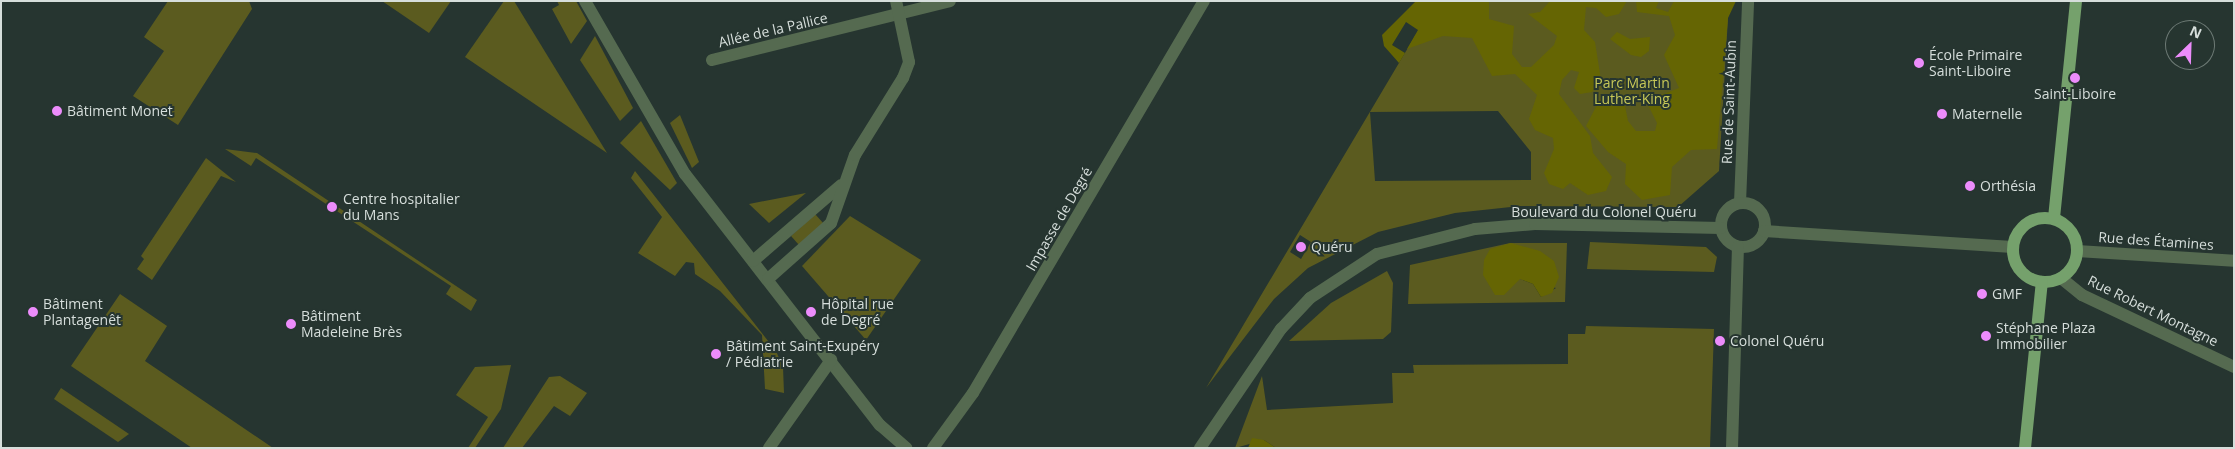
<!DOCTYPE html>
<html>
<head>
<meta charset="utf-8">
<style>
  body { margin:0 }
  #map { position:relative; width:2235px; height:449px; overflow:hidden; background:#263530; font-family:"Open Sans",sans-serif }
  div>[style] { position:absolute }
  .green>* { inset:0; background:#5b5b1f }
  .forest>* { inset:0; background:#656503 }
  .minor>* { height:12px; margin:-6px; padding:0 6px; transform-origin:6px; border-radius:6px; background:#556a50 }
  .minor>.ring { margin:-6px; padding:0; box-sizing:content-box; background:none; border:12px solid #556a50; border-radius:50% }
  .primary>* { height:12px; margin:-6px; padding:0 6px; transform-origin:6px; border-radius:6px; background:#75a16c }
  .primary>.ring { margin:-6px; padding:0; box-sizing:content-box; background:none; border:12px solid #75a16c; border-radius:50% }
  .dots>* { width:14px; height:14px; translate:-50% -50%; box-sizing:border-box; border:2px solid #263530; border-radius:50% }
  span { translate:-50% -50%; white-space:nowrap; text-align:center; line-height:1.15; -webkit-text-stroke:4px #263530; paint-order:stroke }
  .street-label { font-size:14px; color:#d6dedb }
  .poi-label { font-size:14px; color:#d6dedb }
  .left { translate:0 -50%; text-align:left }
  .park-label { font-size:14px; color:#c7c857 }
  .frame { position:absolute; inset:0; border:2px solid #d6dedb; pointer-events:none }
  .north { position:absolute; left:2165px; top:20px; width:50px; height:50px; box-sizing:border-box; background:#263530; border:1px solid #6c7974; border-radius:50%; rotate:24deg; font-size:14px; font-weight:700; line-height:20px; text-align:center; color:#d6dedb }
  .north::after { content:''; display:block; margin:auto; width:18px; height:22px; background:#ec8cfb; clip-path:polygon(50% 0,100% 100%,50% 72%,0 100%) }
</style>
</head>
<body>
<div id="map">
  <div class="green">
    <i style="clip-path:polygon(168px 1px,249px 1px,252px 9px,178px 125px,133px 96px,164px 51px,144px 37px)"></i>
    <i style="clip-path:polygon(382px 1px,451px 1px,429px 33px)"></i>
    <i style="clip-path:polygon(504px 1px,514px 1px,607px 153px,465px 57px)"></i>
    <i style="clip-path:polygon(557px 1px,576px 1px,587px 21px,571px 44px,552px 9px,559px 5px)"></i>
    <i style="clip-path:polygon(evenodd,1426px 1px,1729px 1px,1719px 171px,1678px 207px,1520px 206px,1455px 213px,1378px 232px,1308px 268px,1274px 299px,1206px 388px,1431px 9px,1426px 1px,1498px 111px,1531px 152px,1531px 180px,1375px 181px,1370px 112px,1498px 111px,1426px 1px,1300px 235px,1311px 242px,1301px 259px,1290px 252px,1300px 235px)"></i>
    <i style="clip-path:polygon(595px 36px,633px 108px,620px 121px,580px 60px)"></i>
    <i style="clip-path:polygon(680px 115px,699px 162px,692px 168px,670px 123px)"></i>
    <i style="clip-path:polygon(641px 121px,677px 183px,670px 190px,620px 143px)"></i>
    <i style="clip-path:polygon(225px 149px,257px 153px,477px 300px,471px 311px,446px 294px,451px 286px,256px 158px,251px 166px)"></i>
    <i style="clip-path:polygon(206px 158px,236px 182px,221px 176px,152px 280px,137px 269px,144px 259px,141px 256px)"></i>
    <i style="clip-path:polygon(635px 171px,776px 351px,783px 367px,784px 393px,765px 389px,762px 335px,720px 291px,695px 274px,694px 263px,686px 262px,675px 276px,638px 253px,662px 217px,631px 178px)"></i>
    <i style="clip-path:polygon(806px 193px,769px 223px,749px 204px)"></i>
    <i style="clip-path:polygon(815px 214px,824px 224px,799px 245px,791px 236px)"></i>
    <i style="clip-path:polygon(850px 216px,921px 260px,866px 340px,802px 266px)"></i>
    <i style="clip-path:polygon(1590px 242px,1706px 247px,1717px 257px,1714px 272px,1587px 269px)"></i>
    <i style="clip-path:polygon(evenodd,1510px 243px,1567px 243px,1565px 302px,1408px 304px,1410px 265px,1510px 243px,1520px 279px,1556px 288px,1541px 297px,1533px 284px,1520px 279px)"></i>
    <i style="clip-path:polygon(1387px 271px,1393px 283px,1391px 332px,1383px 339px,1289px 341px,1331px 303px)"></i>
    <i style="clip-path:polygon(120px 294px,167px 326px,145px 361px,273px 448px,192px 448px,71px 366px)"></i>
    <i style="clip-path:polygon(1586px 326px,1714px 329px,1710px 448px,1276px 448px,1264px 440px,1235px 448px,1262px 376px,1267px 410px,1393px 403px,1392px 373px,1414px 373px,1413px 365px,1568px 364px,1568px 334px,1585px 334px)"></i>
    <i style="clip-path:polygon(511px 365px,501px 409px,475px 448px,468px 448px,488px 417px,456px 395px,475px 367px)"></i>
    <i style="clip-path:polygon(560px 376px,587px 393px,570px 416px,554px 406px,522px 448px,503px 448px,549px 377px)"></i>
    <i style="clip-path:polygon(61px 388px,129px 434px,118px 442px,54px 399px)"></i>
  </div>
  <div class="forest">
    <i style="clip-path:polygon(1416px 1px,1489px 1px,1489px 19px,1514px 26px,1512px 54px,1522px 67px,1531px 67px,1554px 45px,1557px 36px,1528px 14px,1540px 12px,1550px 1px,1627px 1px,1619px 14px,1606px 17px,1596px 8px,1586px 7px,1584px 30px,1595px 42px,1601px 80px,1592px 92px,1580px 94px,1574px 88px,1579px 72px,1571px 70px,1562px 80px,1559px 94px,1590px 136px,1593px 153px,1612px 177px,1606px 191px,1588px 195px,1570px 183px,1563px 189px,1549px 184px,1544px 173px,1554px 149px,1553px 138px,1535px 130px,1529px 119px,1537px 95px,1515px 74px,1492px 76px,1472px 38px,1443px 36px,1407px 49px,1418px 30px,1406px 22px,1392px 45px,1405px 53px,1399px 63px,1384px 46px,1382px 35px)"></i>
    <i style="clip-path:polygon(1636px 1px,1659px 1px,1656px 8px,1668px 12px,1674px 1px,1736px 1px,1728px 18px,1717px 149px,1691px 150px,1672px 167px,1670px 195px,1642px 200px,1625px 184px,1626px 164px,1608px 152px,1586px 126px,1600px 99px,1616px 91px,1623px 96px,1628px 121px,1636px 131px,1655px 131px,1657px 123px,1646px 101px,1679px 88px,1664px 55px,1675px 35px,1669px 16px,1637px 12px)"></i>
    <i style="clip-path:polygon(1617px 32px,1630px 39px,1650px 37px,1649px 51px,1641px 57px,1631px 55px,1610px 39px)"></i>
    <i style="clip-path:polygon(1511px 243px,1540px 251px,1554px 261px,1559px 277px,1552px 293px,1541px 297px,1533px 284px,1520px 279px,1504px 295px,1495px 295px,1483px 275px,1484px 260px,1490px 249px)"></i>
    <i style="clip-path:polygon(1252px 438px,1264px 440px,1276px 448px,1248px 448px)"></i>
  </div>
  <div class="minor">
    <i style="left:585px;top:1px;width:200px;rotate:60deg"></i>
    <i style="left:685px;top:174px;width:318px;rotate:52.2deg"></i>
    <i style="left:880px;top:425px;width:35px;rotate:41deg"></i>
    <i style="left:712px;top:60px;width:245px;rotate:-13.9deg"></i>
    <i style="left:1740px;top:203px;width:202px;rotate:-87.7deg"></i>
    <i class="ring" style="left:1721px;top:203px;width:32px;height:32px"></i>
    <i style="left:1764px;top:231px;width:249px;rotate:3.7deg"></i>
    <i style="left:2077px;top:251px;width:157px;rotate:3.6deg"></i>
    <i style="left:753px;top:261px;width:116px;rotate:-40.8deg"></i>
    <i style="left:2061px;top:278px;width:27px;rotate:39deg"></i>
    <i style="left:2082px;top:295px;width:168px;rotate:25.3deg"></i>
    <i style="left:768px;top:279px;width:84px;rotate:-41.6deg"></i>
    <i style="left:831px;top:223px;width:72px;rotate:-70.6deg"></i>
    <i style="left:855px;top:155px;width:91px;rotate:-58.1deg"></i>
    <i style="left:903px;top:78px;width:17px;rotate:-69deg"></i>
    <i style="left:909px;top:62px;width:62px;rotate:-102deg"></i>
    <i style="left:769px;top:448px;width:108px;rotate:-54.8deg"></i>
    <i style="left:933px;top:448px;width:68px;rotate:-54deg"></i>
    <i style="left:973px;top:393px;width:455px;rotate:-59.5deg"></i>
    <i style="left:1200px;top:448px;width:144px;rotate:-55.8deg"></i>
    <i style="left:1281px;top:329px;width:42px;rotate:-46.9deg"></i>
    <i style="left:1310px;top:298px;width:80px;rotate:-33.3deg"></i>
    <i style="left:1377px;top:254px;width:101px;rotate:-14.3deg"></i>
    <i style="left:1475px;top:229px;width:60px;rotate:-4.8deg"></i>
    <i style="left:1535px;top:224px;width:186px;rotate:1.2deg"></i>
    <i style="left:1732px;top:448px;width:201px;rotate:-88.3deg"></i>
  </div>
  <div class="primary">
    <i class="ring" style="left:2013px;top:218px;width:52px;height:52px"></i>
    <i style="left:2054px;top:218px;width:218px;rotate:-84.2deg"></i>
    <i style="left:2025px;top:448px;width:167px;rotate:-84.2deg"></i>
  </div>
  <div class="dots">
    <i style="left:1919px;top:63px;background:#ec8cfb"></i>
    <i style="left:2075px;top:78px;background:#ec8cfb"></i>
    <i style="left:57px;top:111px;background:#ec8cfb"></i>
    <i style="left:1942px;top:114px;background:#ec8cfb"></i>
    <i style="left:1970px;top:186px;background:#ec8cfb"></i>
    <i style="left:332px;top:207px;background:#ec8cfb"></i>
    <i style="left:1301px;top:247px;background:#ec8cfb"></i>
    <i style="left:1982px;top:294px;background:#ec8cfb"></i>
    <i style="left:33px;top:312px;background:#ec8cfb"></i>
    <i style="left:811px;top:312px;background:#ec8cfb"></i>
    <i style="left:291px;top:324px;background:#ec8cfb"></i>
    <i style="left:1986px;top:336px;background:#ec8cfb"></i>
    <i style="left:1720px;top:341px;background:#ec8cfb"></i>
    <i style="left:716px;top:354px;background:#ec8cfb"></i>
  </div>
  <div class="street-label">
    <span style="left:773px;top:30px;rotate:-13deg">Allée de la Pallice</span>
    <span style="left:1729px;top:102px;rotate:-88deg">Rue de Saint-Aubin</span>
    <span style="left:1604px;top:212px">Boulevard du Colonel Quéru</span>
    <span style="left:1059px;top:219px;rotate:-60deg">Impasse de Degré</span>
    <span style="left:2156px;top:241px;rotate:4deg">Rue des Étamines</span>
    <span style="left:2153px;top:311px;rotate:26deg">Rue Robert Montagne</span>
  </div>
  <div class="poi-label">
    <span class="left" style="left:1929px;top:63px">École Primaire<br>Saint-Liboire</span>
    <span style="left:2075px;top:94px">Saint-Liboire</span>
    <span class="left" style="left:67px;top:111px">Bâtiment Monet</span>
    <span class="left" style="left:1952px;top:114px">Maternelle</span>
    <span class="left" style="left:1980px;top:186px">Orthésia</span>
    <span class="left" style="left:343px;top:207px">Centre hospitalier<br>du Mans</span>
    <span class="left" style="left:1311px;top:247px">Quéru</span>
    <span class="left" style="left:1992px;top:294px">GMF</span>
    <span class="left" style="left:43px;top:312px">Bâtiment<br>Plantagenêt</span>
    <span class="left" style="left:821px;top:312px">Hôpital rue<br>de Degré</span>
    <span class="left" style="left:301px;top:324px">Bâtiment<br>Madeleine Brès</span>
    <span class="left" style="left:1996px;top:336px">Stéphane Plaza<br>Immobilier</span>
    <span class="left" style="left:1730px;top:341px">Colonel Quéru</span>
    <span class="left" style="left:726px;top:354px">Bâtiment Saint-Exupéry<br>/ Pédiatrie</span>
  </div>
  <div class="park-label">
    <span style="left:1632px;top:91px">Parc Martin<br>Luther-King</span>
  </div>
  <div class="frame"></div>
  <div class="north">N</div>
</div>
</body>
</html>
